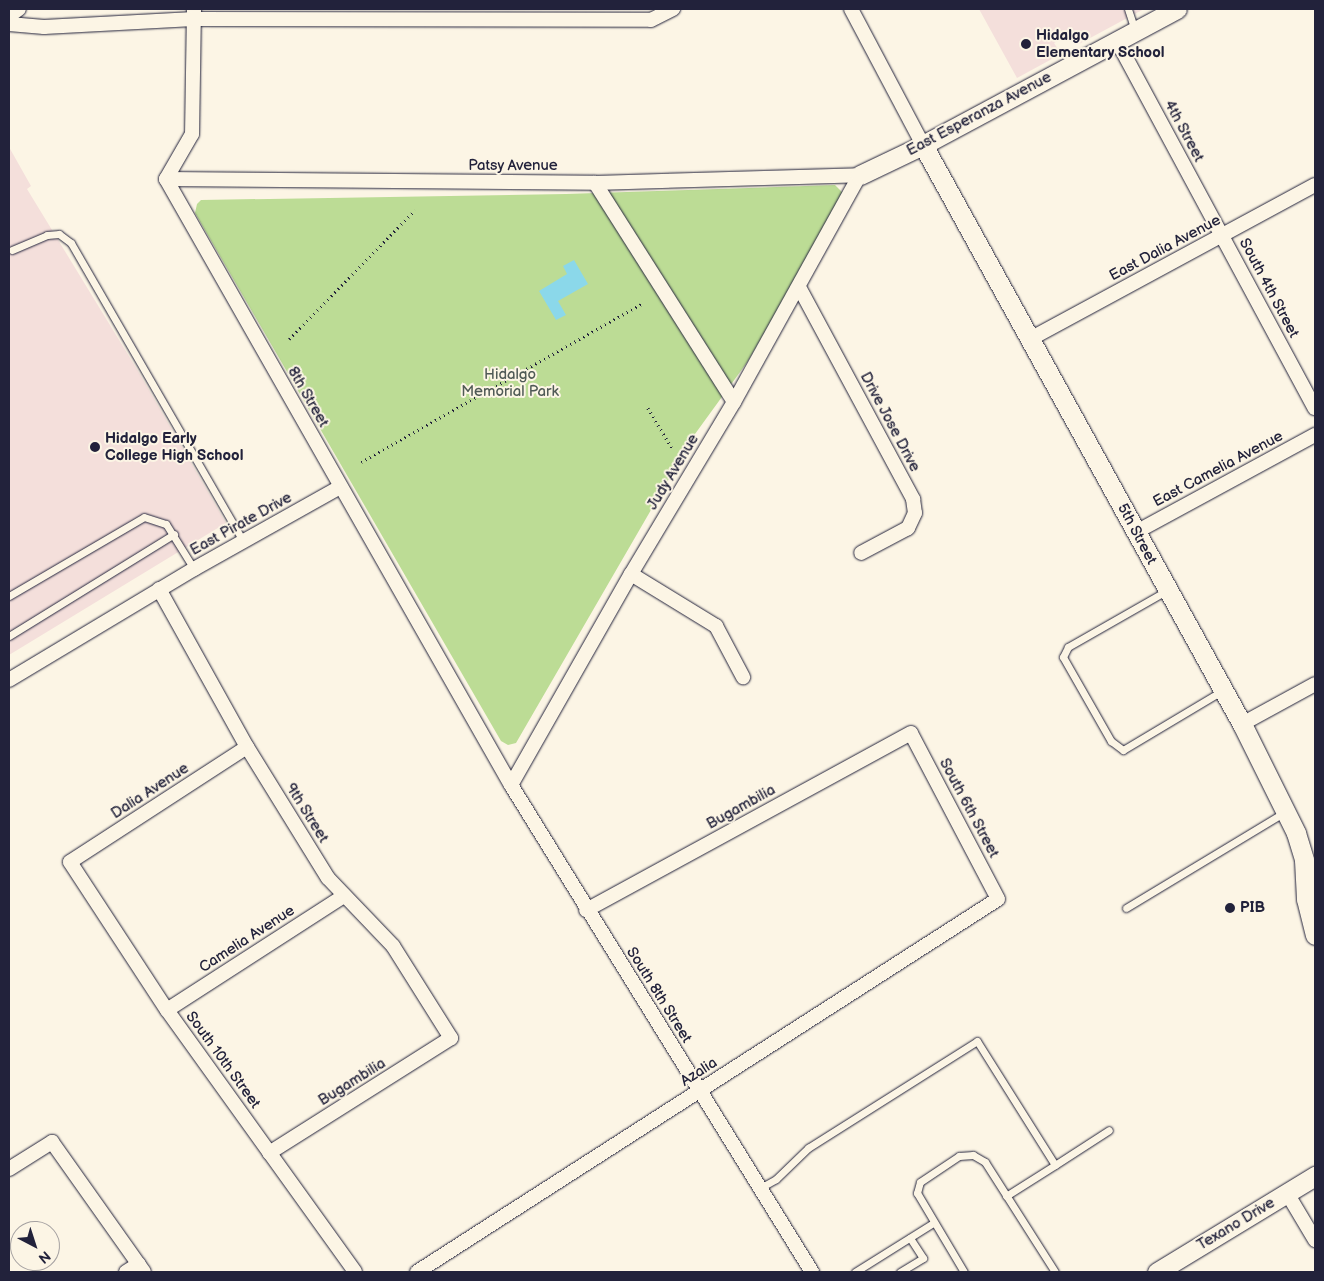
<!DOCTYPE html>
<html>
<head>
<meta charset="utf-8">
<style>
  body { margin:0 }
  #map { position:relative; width:1324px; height:1281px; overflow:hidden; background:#fcf5e5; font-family:"Balsamiq Sans",sans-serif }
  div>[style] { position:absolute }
  .built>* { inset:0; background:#f4dfdb }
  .green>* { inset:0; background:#bcdc95 }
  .water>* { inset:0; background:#8bd8ea }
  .path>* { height:2.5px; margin-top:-1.25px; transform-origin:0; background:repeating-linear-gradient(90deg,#22223b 0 1px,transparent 0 5px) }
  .roads { filter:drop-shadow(0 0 1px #22223b) drop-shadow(0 0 1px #22223b) }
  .lane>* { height:7px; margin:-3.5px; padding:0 3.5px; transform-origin:3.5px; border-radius:3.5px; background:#fcf5e5 }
  .street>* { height:14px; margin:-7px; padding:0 7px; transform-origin:7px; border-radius:7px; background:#fcf5e5 }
  .secondary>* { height:19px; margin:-9.5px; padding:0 9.5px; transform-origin:9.5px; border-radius:9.5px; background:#fcf5e5 }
  .dots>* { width:14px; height:14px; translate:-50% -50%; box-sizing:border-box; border:2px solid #fcf5e5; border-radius:50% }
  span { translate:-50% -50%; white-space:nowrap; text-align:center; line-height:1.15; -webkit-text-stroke:4px #fcf5e5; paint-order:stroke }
  .poi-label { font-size:15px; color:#22223b; font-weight:700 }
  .left { translate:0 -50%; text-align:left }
  .street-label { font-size:15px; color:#22223b }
  .park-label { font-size:15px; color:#505a56 }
  .frame { position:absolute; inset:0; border:10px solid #22223b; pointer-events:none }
  .north { position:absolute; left:10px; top:1221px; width:50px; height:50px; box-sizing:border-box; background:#fcf5e5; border:1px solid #a5a1a1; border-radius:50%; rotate:140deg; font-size:14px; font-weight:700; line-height:20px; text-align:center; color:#22223b }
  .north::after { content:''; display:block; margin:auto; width:18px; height:22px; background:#22223b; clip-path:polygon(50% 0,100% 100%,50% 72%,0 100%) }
</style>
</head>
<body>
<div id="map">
  <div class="built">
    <i style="clip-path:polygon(979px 9px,1144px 9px,1079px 44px,1072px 33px,1054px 43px,1061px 54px,1017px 78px)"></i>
    <i style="clip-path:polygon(9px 147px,31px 186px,27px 189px,138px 371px,226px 523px,9px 655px)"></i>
  </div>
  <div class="green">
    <i style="clip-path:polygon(835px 185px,844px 194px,748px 361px,695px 434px,516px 743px,508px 745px,501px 741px,195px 213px,197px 204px,201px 200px,566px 194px)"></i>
  </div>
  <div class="water">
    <i style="clip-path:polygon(574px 260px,588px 284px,558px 301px,566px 315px,556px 320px,539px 291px,567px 274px,563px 266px)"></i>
  </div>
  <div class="path">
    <i style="left:289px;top:339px;width:180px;rotate:-45.7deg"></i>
    <i style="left:648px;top:408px;width:47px;rotate:59deg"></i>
    <i style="left:361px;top:462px;width:324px;rotate:-29.4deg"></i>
  </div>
  <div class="roads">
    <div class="lane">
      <i style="left:1128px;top:9px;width:22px;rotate:72deg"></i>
      <i style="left:12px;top:250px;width:38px;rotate:-23deg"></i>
      <i style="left:47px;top:235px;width:12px;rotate:-5deg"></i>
      <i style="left:59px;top:234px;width:15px;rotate:37deg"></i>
      <i style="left:71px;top:243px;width:344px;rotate:60deg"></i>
      <i style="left:1166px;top:591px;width:113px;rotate:150.3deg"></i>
      <i style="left:1068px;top:647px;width:11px;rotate:117deg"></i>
      <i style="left:1063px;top:657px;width:97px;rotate:60.3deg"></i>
      <i style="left:1111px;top:741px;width:15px;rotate:37deg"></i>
      <i style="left:1123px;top:750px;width:115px;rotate:-30.8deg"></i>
      <i style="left:9px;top:596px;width:156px;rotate:-30.3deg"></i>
      <i style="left:144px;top:517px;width:23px;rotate:18deg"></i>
      <i style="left:166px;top:524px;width:53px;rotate:58.1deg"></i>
      <i style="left:9px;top:636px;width:194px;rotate:-31.7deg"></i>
      <i style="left:1126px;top:908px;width:186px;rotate:-31.1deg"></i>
      <i style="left:760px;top:1188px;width:18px;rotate:-29deg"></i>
      <i style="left:776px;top:1179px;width:45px;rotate:-44.1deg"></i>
      <i style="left:808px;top:1148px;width:200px;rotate:-32.3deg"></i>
      <i style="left:977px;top:1041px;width:146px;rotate:57.8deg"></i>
      <i style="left:1055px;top:1165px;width:64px;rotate:-32.9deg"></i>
      <i style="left:1006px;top:1196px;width:58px;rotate:-32.3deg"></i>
      <i style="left:855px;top:1272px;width:92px;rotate:-32.1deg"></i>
      <i style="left:900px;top:1272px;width:27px;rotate:-31deg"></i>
      <i style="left:923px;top:1258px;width:24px;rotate:-123deg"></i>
      <i style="left:964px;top:1272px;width:92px;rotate:-120.7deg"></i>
      <i style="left:917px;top:1193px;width:11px;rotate:-75deg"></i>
      <i style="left:920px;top:1182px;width:47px;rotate:-33.7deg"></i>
      <i style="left:959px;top:1156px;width:14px;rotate:-4deg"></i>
      <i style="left:973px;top:1155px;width:14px;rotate:30deg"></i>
      <i style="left:985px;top:1162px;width:130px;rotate:57.5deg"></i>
    </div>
    <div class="street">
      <i style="left:194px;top:9px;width:125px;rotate:90.9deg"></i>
      <i style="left:192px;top:134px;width:52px;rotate:120deg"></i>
      <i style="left:166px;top:179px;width:697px;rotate:60.35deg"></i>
      <i style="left:511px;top:785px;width:573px;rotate:58.28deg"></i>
      <i style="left:851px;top:9px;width:154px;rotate:62.1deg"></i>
      <i style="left:9px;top:16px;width:12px;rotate:-35deg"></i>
      <i style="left:9px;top:24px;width:35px;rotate:5deg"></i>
      <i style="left:44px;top:27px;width:150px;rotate:-3.1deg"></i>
      <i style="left:194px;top:19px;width:457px;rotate:0.1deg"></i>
      <i style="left:651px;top:20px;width:25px;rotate:-27deg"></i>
      <i style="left:1117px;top:41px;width:417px;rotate:61.7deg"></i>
      <i style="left:166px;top:179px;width:429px;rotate:0.5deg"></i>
      <i style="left:595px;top:183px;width:265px;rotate:-1.7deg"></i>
      <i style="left:595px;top:183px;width:259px;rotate:57.6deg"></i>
      <i style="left:799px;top:287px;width:241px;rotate:61.7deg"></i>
      <i style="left:913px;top:499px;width:14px;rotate:82deg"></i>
      <i style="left:915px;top:513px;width:17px;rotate:115deg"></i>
      <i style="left:908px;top:528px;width:53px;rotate:152deg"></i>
      <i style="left:1030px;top:339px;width:324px;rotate:-28.4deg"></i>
      <i style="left:1136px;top:532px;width:204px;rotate:-28.5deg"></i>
      <i style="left:631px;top:574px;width:100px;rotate:31.5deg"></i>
      <i style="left:716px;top:626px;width:58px;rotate:62.1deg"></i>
      <i style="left:159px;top:589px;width:181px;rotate:60.9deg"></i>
      <i style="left:247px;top:747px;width:154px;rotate:58.3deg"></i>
      <i style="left:328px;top:878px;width:94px;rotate:46.3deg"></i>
      <i style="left:393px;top:946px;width:109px;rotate:57.8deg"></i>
      <i style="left:451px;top:1038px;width:215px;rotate:147.7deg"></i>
      <i style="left:9px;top:680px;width:216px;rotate:-31deg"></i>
      <i style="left:194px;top:569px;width:167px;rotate:-29.3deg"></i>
      <i style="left:1242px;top:724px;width:83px;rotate:-28.7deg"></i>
      <i style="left:247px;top:747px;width:211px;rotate:147deg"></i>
      <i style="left:70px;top:862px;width:177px;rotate:56.8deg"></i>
      <i style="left:167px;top:1010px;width:322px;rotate:54.3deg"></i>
      <i style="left:511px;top:785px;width:243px;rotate:-60.4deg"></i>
      <i style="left:631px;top:574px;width:200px;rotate:-59.1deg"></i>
      <i style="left:734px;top:402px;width:260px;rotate:-61deg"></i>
      <i style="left:167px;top:1010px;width:211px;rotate:-32.8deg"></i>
      <i style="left:9px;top:1169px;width:51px;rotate:-32.1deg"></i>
      <i style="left:52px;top:1142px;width:159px;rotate:54.7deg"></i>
      <i style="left:1287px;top:1193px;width:55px;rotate:59.2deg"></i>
      <i style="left:126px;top:1272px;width:15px;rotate:-32deg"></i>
      <i style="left:417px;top:1272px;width:690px;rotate:-32.7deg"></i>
      <i style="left:998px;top:899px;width:187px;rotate:-117.7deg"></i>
      <i style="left:911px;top:733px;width:370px;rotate:151.4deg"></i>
    </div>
    <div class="secondary">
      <i style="left:923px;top:145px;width:661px;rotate:61.15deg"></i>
      <i style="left:1242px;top:724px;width:122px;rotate:63.6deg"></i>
      <i style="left:1296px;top:833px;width:28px;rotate:73deg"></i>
      <i style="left:1304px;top:860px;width:39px;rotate:87deg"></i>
      <i style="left:1306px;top:899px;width:37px;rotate:76deg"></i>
      <i style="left:860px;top:175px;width:70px;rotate:-25.5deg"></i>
      <i style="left:923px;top:145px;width:288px;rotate:-28.2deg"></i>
      <i style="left:1157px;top:1272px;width:185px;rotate:-31.3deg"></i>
    </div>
  </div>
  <div class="dots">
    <i style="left:1026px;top:44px;background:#22223b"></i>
    <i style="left:95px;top:447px;background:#22223b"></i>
    <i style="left:1230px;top:908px;background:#22223b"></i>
  </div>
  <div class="poi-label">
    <span class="left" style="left:1036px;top:44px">Hidalgo<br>Elementary School</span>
    <span class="left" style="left:105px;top:447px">Hidalgo Early<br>College High School</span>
    <span class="left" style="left:1240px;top:908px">PIB</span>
  </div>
  <div class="street-label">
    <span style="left:979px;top:114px;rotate:-28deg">East Esperanza Avenue</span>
    <span style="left:1184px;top:131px;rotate:62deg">4th Street</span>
    <span style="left:513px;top:166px">Patsy Avenue</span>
    <span style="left:1165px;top:248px;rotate:-28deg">East Dalia Avenue</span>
    <span style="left:1269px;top:288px;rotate:62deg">South 4th Street</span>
    <span style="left:308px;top:397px;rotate:60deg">8th Street</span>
    <span style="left:890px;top:422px;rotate:62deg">Drive Jose Drive</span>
    <span style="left:1218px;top:469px;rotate:-28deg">East Camelia Avenue</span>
    <span style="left:673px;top:472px;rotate:-59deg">Judy Avenue</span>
    <span style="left:241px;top:524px;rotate:-29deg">East Pirate Drive</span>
    <span style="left:1137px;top:534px;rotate:62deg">5th Street</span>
    <span style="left:150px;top:791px;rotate:-33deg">Dalia Avenue</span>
    <span style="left:741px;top:807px;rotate:-29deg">Bugambilia</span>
    <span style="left:969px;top:808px;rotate:62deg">South 6th Street</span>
    <span style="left:307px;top:813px;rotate:58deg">9th Street</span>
    <span style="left:247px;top:939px;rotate:-33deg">Camelia Avenue</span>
    <span style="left:659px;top:995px;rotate:58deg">South 8th Street</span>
    <span style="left:223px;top:1060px;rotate:54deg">South 10th Street</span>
    <span style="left:699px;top:1072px;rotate:-33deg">Azalia</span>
    <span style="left:352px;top:1082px;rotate:-32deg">Bugambilia</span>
    <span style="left:1236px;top:1224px;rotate:-31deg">Texano Drive</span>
  </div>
  <div class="park-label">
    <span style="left:510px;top:383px">Hidalgo<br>Memorial Park</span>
  </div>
  <div class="frame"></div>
  <div class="north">N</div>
</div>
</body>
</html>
